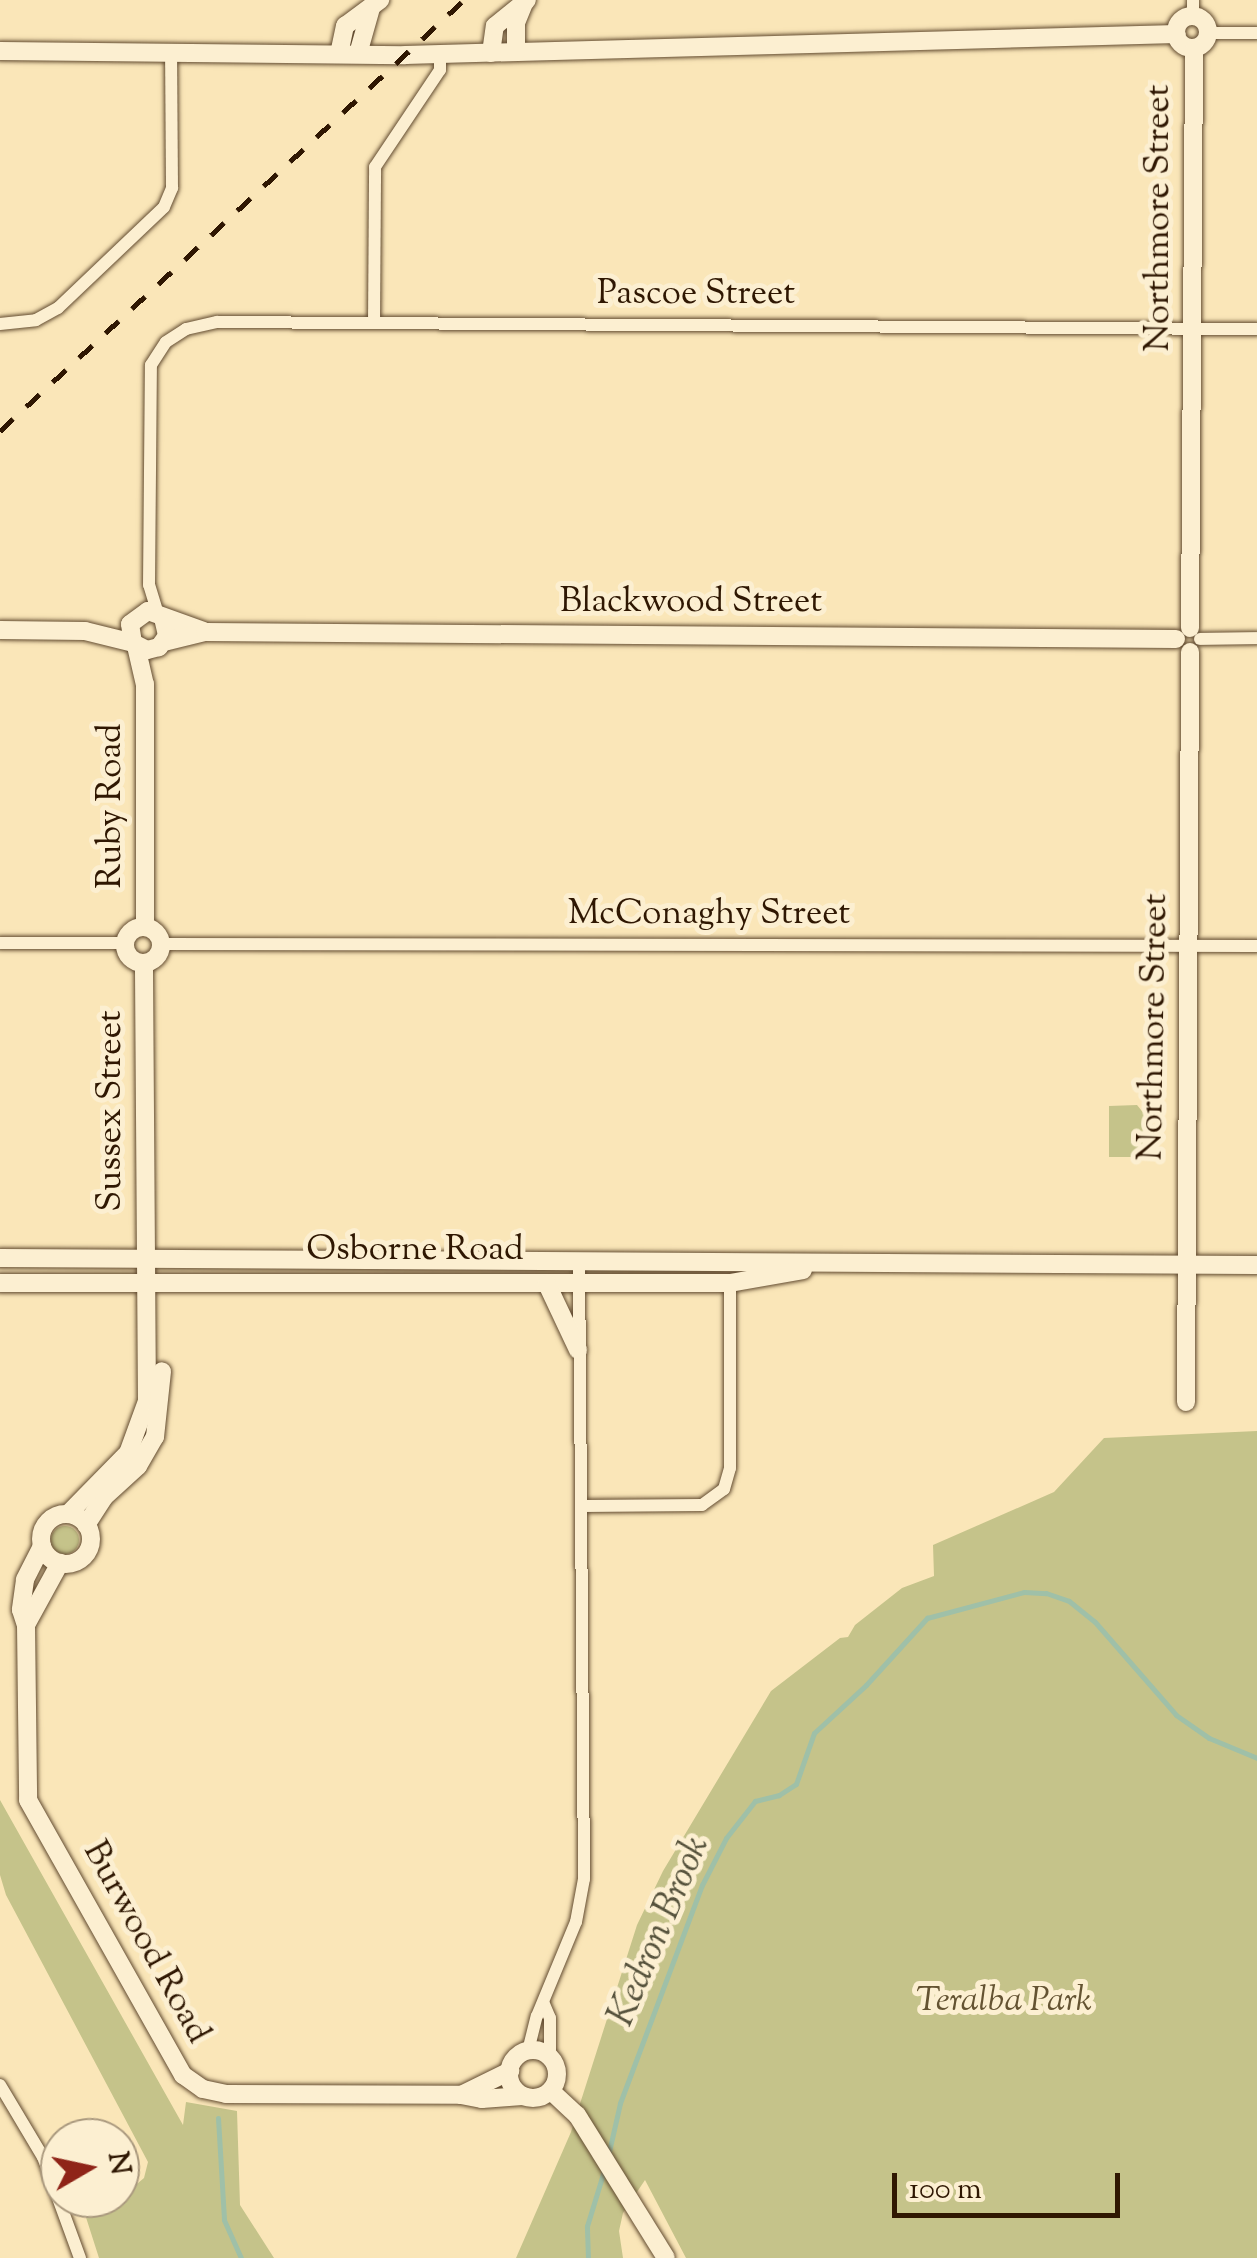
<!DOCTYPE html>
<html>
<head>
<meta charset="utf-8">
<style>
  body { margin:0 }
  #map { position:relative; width:1257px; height:2258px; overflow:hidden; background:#fae6b8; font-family:"Sorts Mill Goudy",serif }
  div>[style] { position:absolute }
  .green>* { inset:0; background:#c5c38a }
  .round { border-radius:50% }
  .stream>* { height:5px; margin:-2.5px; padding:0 2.5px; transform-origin:2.5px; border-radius:2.5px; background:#9fc0a8 }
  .roads { filter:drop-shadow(0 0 2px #624b30) drop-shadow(0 0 2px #624b30) }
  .street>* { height:12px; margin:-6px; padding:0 6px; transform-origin:6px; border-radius:6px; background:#fcefd1 }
  .secondary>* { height:18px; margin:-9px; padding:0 9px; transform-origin:9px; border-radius:9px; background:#fcefd1 }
  .secondary>.ring { margin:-9px; padding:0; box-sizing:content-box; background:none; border:18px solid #fcefd1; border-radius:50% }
  .rail>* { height:5px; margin-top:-2.5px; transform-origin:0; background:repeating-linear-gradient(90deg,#2f1702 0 18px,transparent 0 36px) }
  span { translate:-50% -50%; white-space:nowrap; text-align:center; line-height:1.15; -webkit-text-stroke:10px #fcefd1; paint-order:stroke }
  .street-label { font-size:35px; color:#2f1702 }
  .park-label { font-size:35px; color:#645332; font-style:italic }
  .water-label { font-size:38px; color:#56523c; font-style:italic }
  .north { position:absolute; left:40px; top:2118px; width:100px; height:100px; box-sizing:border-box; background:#fcefd1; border:2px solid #aa997e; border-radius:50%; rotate:81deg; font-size:28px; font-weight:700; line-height:40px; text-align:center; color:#2f1702 }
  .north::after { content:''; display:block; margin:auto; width:35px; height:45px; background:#8f2418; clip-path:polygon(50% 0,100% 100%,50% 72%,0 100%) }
  .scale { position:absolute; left:892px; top:2173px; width:228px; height:45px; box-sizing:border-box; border:5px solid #2f1702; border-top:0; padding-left:12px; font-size:30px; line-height:35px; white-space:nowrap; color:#2f1702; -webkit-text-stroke:8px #fcefd1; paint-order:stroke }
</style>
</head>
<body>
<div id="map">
  <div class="green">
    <i style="clip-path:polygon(1137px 1105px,1162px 1136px,1143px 1157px,1109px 1157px,1109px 1106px)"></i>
    <i style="clip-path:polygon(1257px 1431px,1257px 2258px,686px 2258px,645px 2180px,623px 2213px,619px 2231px,623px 2258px,516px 2258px,571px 2132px,637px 1925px,663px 1871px,771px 1691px,840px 1638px,848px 1637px,855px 1625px,902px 1588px,934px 1576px,933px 1545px,1054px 1492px,1104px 1438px)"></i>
    <i class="round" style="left:51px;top:1526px;width:28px;height:28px"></i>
    <i style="clip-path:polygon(0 1800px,183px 2125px,186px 2102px,237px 2111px,240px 2205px,274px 2258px,99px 2258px,83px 2208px,120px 2198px,144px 2178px,148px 2162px,6px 1895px,0 1875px)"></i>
  </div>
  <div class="stream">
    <i style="left:218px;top:2118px;width:102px;rotate:86.6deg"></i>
    <i style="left:224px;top:2220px;width:42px;rotate:65.9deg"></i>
    <i style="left:608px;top:2156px;width:54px;rotate:-77.2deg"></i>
    <i style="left:620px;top:2103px;width:233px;rotate:-69.4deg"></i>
    <i style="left:702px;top:1885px;width:53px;rotate:-62.9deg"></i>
    <i style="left:726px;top:1838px;width:47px;rotate:-51.9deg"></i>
    <i style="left:755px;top:1801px;width:25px;rotate:-14deg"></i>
    <i style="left:779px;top:1795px;width:20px;rotate:-33deg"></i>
    <i style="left:796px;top:1784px;width:54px;rotate:-70.6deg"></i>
    <i style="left:814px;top:1733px;width:71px;rotate:-42.7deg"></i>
    <i style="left:866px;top:1685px;width:91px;rotate:-47.7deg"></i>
    <i style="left:927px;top:1618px;width:100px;rotate:-15deg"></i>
    <i style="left:1024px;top:1592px;width:22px;rotate:3deg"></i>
    <i style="left:1046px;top:1593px;width:24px;rotate:19deg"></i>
    <i style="left:1069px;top:1601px;width:33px;rotate:39deg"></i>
    <i style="left:1095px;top:1622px;width:123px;rotate:48.9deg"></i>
    <i style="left:1176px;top:1715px;width:40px;rotate:34.9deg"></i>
    <i style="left:1209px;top:1738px;width:52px;rotate:22.6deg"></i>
    <i style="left:588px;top:2258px;width:32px;rotate:-92deg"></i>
    <i style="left:587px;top:2226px;width:62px;rotate:-73deg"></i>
  </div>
  <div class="roads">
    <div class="street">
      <i style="left:1193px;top:17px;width:17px;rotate:-90deg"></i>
      <i style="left:1207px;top:33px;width:50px"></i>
      <i style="left:374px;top:323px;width:156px;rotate:-89.6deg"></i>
      <i style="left:375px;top:167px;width:117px;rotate:-56.2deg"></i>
      <i style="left:440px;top:70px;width:16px;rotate:-90deg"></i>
      <i style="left:0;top:324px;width:36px;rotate:-6deg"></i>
      <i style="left:36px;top:320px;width:25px;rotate:-29deg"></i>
      <i style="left:58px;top:308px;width:146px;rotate:-43.6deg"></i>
      <i style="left:164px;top:207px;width:21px;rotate:-67deg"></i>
      <i style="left:172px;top:188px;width:136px;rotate:-90.4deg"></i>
      <i style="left:158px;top:614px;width:30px;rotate:-107deg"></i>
      <i style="left:149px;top:585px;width:220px;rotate:-89.5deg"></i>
      <i style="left:151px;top:365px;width:27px;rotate:-57deg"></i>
      <i style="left:166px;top:342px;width:24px;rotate:-33deg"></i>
      <i style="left:186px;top:329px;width:32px;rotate:-13deg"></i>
      <i style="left:217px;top:322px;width:1040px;rotate:0.39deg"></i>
      <i style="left:1200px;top:639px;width:57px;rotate:-1deg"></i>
      <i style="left:0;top:943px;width:126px"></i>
      <i style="left:161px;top:944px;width:1096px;rotate:0.1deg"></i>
      <i style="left:582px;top:1506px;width:120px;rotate:-0.5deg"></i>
      <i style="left:702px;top:1505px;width:27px;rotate:-36deg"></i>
      <i style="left:724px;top:1489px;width:22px;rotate:-74deg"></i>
      <i style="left:730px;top:1468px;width:185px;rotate:-90deg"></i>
      <i style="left:544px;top:2004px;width:15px;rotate:67deg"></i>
      <i style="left:550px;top:2018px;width:39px;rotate:90deg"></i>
      <i style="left:528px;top:2051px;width:36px;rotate:-76deg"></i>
      <i style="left:537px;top:2016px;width:102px;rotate:-67.5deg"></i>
      <i style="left:576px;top:1922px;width:44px;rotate:-79.5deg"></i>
      <i style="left:584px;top:1879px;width:620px;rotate:-90.46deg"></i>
      <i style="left:0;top:2085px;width:84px;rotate:59.2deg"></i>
      <i style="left:43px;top:2157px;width:108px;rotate:69.9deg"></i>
    </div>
    <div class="secondary">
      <i class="ring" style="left:1176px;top:16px;width:14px;height:14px"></i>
      <i style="left:0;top:51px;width:405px;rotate:0.6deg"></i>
      <i style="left:405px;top:55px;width:772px;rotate:-1.56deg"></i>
      <i style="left:516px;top:52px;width:29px;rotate:-90deg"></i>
      <i style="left:516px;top:23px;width:22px;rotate:-68deg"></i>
      <i style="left:491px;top:53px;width:27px;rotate:-82deg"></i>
      <i style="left:495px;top:26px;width:41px;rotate:-39.1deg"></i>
      <i style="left:339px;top:54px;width:29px;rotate:-78deg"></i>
      <i style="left:345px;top:26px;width:44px;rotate:-36.6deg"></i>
      <i style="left:358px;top:54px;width:48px;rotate:-74.2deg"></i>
      <i style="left:163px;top:618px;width:18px;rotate:77deg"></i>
      <i style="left:167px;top:636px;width:14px;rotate:126deg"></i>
      <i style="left:159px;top:647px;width:12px;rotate:166deg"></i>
      <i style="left:147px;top:650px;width:16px;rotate:-153deg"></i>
      <i style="left:133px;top:643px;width:19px;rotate:-99deg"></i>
      <i style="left:130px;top:624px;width:22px;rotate:-36deg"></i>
      <i style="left:148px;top:611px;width:59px;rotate:19.7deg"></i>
      <i style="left:1190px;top:628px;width:580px;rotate:-89.6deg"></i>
      <i style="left:0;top:630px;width:85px;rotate:0.7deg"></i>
      <i style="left:85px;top:631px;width:49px;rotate:14deg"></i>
      <i style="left:164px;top:642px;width:42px;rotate:-13.7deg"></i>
      <i style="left:205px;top:632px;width:971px;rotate:0.41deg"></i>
      <i style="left:136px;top:646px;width:39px;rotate:77deg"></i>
      <i style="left:145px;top:684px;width:243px;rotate:90deg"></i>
      <i class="ring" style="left:125px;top:927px;width:18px;height:18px"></i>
      <i style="left:0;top:1258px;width:1257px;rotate:0.32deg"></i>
      <i style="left:0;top:1283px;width:730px"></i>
      <i style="left:730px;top:1283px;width:74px;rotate:-10.1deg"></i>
      <i style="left:547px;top:1284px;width:73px;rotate:64.8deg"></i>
      <i style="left:1186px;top:1402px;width:750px;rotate:-89.69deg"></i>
      <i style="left:68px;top:1514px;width:86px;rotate:-45.5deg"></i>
      <i style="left:128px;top:1453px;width:55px;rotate:-69.9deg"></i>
      <i style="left:147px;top:1401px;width:438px;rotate:-90.4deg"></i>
      <i class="ring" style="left:41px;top:1514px;width:32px;height:32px"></i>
      <i style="left:86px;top:1525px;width:33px;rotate:-57deg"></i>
      <i style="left:104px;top:1497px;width:46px;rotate:-42.4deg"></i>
      <i style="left:138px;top:1466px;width:34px;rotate:-60deg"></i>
      <i style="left:155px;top:1437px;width:66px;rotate:-83.9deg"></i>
      <i style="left:42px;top:1546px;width:38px;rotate:117deg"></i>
      <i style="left:25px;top:1580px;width:30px;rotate:98deg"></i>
      <i style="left:21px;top:1610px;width:16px;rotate:72deg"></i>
      <i style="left:26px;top:1625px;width:175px;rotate:89.3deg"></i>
      <i style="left:28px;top:1800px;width:316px;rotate:60.6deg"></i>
      <i style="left:183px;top:2075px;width:24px;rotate:35deg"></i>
      <i style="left:203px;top:2089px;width:24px;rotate:12deg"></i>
      <i style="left:226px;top:2094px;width:235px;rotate:0.2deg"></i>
      <i style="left:461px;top:2095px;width:21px;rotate:11deg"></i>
      <i style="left:482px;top:2099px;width:40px;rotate:-4.3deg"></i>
      <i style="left:26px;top:1625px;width:71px;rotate:-61.3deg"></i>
      <i class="ring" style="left:509px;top:2050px;width:30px;height:30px"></i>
      <i style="left:551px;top:2091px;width:35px;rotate:43deg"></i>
      <i style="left:577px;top:2115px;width:168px;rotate:58.1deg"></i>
      <i style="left:461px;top:2095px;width:55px;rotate:-26.1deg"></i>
    </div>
  </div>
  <div class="rail">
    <i style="left:0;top:431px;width:633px;rotate:-42.89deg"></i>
  </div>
  <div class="street-label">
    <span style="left:1160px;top:218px;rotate:-90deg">Northmore Street</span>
    <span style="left:696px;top:295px">Pascoe Street</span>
    <span style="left:691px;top:603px">Blackwood Street</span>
    <span style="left:112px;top:806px;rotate:-90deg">Ruby Road</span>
    <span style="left:709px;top:915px">McConaghy Street</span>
    <span style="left:1155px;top:1027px;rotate:-89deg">Northmore Street</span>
    <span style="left:112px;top:1111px;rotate:-90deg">Sussex Street</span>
    <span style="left:415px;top:1251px">Osborne Road</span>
    <span style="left:145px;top:1943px;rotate:61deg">Burwood Road</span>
  </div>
  <div class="park-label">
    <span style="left:1004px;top:2002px">Teralba Park</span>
  </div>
  <div class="water-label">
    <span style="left:661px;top:1932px;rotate:-67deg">Kedron Brook</span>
  </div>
  <div class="north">N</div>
  <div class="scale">100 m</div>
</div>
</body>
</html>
